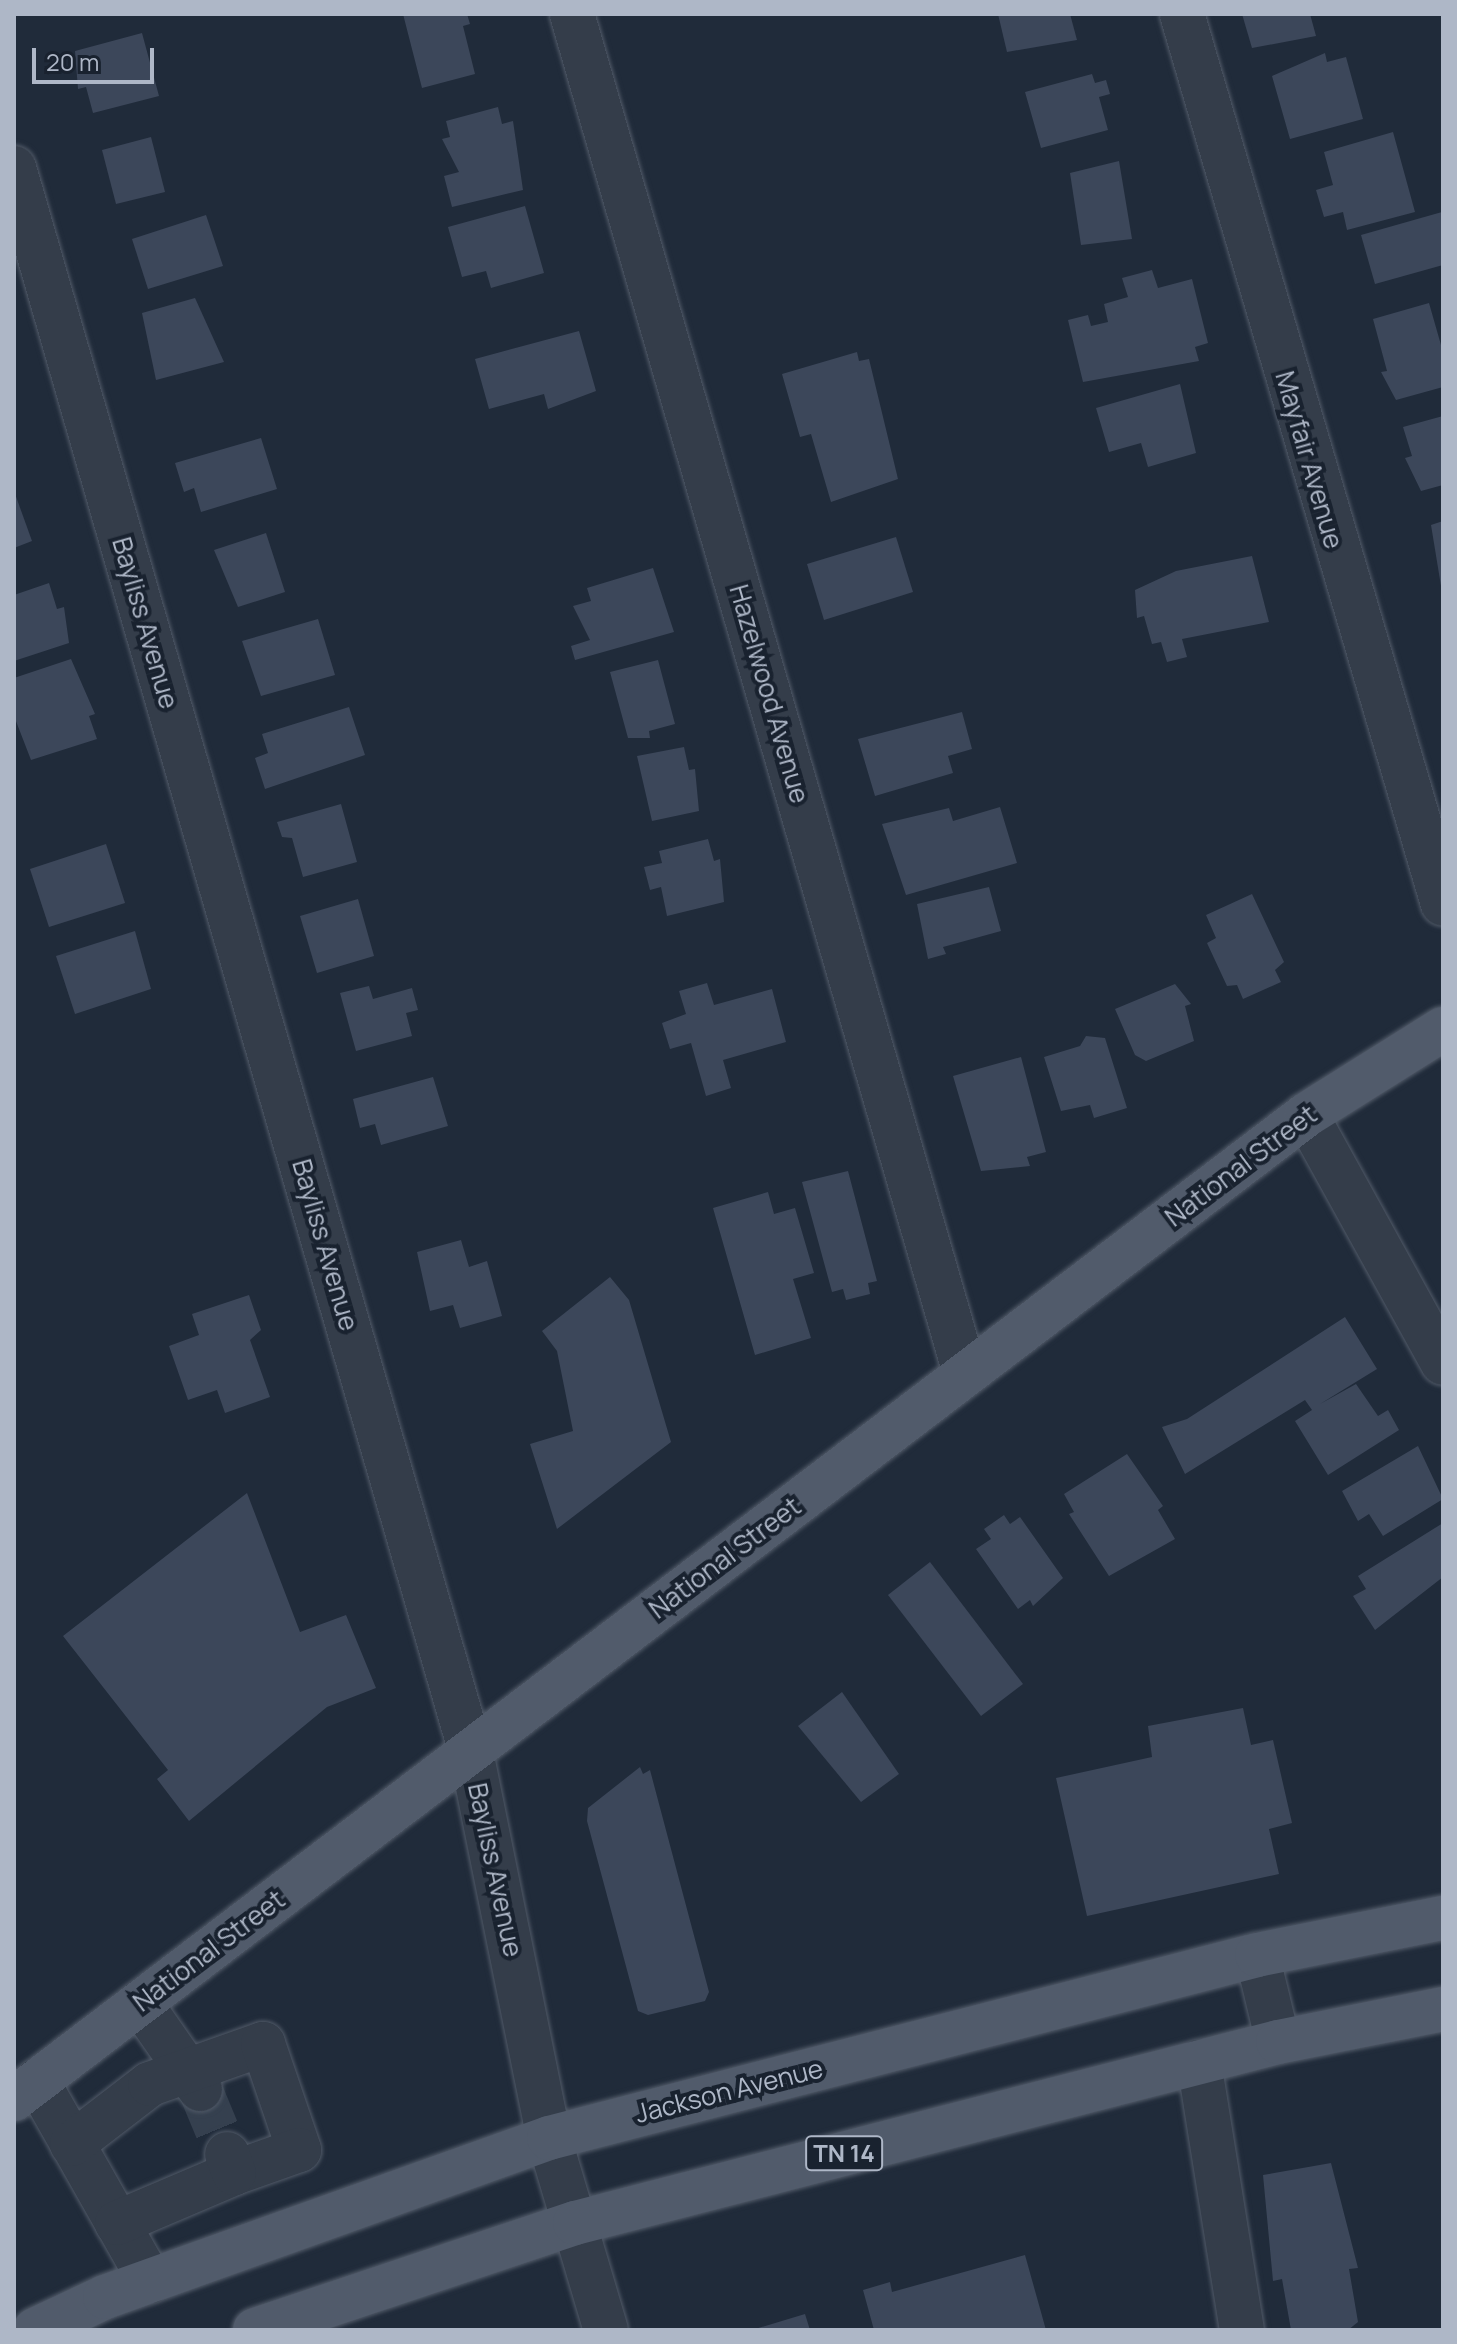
<!DOCTYPE html>
<html>
<head>
<meta charset="utf-8">
<style>
  body { margin:0 }
  #map { position:relative; width:1457px; height:2344px; overflow:hidden; background:#202b3a; font-family:Manrope,sans-serif }
  div>[style] { position:absolute }
  .building>* { inset:0; background:#3c475a }
  .minor-tunnel>* { height:44px; margin-top:-22px; transform-origin:0; background:repeating-linear-gradient(90deg,#35404f 0 44px,transparent 0 66px) }
  .roads { filter:drop-shadow(0 0 2px #515a68) drop-shadow(0 0 2px #515a68) }
  .minor>* { height:44px; margin:-22px; padding:0 22px; transform-origin:22px; border-radius:22px; background:#343d4a }
  .major>* { height:44px; margin:-22px; padding:0 22px; transform-origin:22px; border-radius:22px; background:#515b6b }
  span { translate:-50% -50%; white-space:nowrap; text-align:center; line-height:1.15; -webkit-text-stroke:8px #19222f; paint-order:stroke }
  .shield-label span { padding:2px 6px; background:#19222f; border:2px solid; border-radius:6px; -webkit-text-stroke-width:0 }
  .shield-label { font-size:24px; color:#aeb7c7; font-weight:700 }
  .street-label { font-size:26px; color:#aeb7c7 }
  .frame { position:absolute; inset:0; border:16px solid #aeb7c7; pointer-events:none }
  .scale { position:absolute; left:32px; top:48px; width:122px; height:36px; box-sizing:border-box; border:4px solid #aeb7c7; border-top:0; padding-left:10px; font-size:24px; line-height:28px; white-space:nowrap; color:#aeb7c7; -webkit-text-stroke:6px #19222f; paint-order:stroke }
</style>
</head>
<body>
<div id="map">
  <div class="building">
    <i style="clip-path:polygon(403px 14px,467px 14px,470px 24px,463px 26px,475px 74px,422px 88px)"></i>
    <i style="clip-path:polygon(998px 14px,1070px 14px,1077px 40px,1007px 52px)"></i>
    <i style="clip-path:polygon(1242px 14px,1310px 14px,1316px 36px,1252px 48px)"></i>
    <i style="clip-path:polygon(142px 33px,159px 96px,93px 113px,86px 87px,78px 89px,75px 51px)"></i>
    <i style="clip-path:polygon(1325px 53px,1327px 62px,1346px 57px,1363px 119px,1290px 139px,1272px 76px)"></i>
    <i style="clip-path:polygon(1092px 74px,1095px 83px,1106px 80px,1110px 94px,1099px 97px,1108px 130px,1041px 148px,1025px 92px)"></i>
    <i style="clip-path:polygon(498px 107px,502px 124px,513px 121px,523px 190px,452px 207px,444px 176px,459px 172px,442px 139px,450px 137px,446px 121px)"></i>
    <i style="clip-path:polygon(1393px 132px,1415px 212px,1347px 230px,1343px 212px,1324px 217px,1316px 190px,1333px 185px,1324px 152px)"></i>
    <i style="clip-path:polygon(151px 137px,165px 192px,116px 204px,102px 150px)"></i>
    <i style="clip-path:polygon(1119px 161px,1132px 239px,1081px 245px,1070px 173px)"></i>
    <i style="clip-path:polygon(525px 206px,544px 273px,491px 288px,486px 271px,462px 277px,448px 227px)"></i>
    <i style="clip-path:polygon(1442px 212px,1443px 265px,1375px 284px,1361px 235px)"></i>
    <i style="clip-path:polygon(206px 215px,223px 266px,148px 289px,132px 239px)"></i>
    <i style="clip-path:polygon(1152px 270px,1158px 288px,1192px 279px,1208px 343px,1195px 347px,1199px 361px,1083px 382px,1068px 320px,1088px 315px,1091px 326px,1108px 322px,1104px 304px,1128px 297px,1122px 278px)"></i>
    <i style="clip-path:polygon(195px 298px,224px 362px,156px 380px,142px 313px)"></i>
    <i style="clip-path:polygon(1429px 303px,1443px 352px,1443px 387px,1396px 400px,1381px 372px,1387px 371px,1373px 319px)"></i>
    <i style="clip-path:polygon(579px 331px,596px 391px,548px 409px,544px 394px,489px 409px,475px 359px)"></i>
    <i style="clip-path:polygon(857px 352px,859px 361px,869px 359px,898px 479px,831px 502px,811px 434px,800px 437px,782px 374px)"></i>
    <i style="clip-path:polygon(1180px 384px,1196px 453px,1148px 467px,1141px 443px,1109px 452px,1096px 408px)"></i>
    <i style="clip-path:polygon(1443px 416px,1443px 485px,1421px 491px,1405px 458px,1412px 456px,1403px 427px)"></i>
    <i style="clip-path:polygon(261px 438px,277px 489px,201px 512px,194px 488px,184px 492px,175px 463px)"></i>
    <i style="clip-path:polygon(14px 491px,32px 541px,14px 548px)"></i>
    <i style="clip-path:polygon(1443px 521px,1443px 592px,1442px 592px,1431px 525px)"></i>
    <i style="clip-path:polygon(266px 533px,285px 592px,238px 607px,214px 550px)"></i>
    <i style="clip-path:polygon(896px 537px,913px 592px,824px 620px,807px 564px)"></i>
    <i style="clip-path:polygon(1252px 556px,1269px 622px,1182px 639px,1187px 657px,1167px 662px,1161px 642px,1152px 644px,1144px 616px,1137px 618px,1135px 590px,1176px 571px)"></i>
    <i style="clip-path:polygon(653px 568px,674px 632px,575px 660px,571px 646px,590px 640px,573px 606px,591px 601px,587px 588px)"></i>
    <i style="clip-path:polygon(49px 583px,57px 609px,64px 607px,69px 643px,14px 661px,14px 595px)"></i>
    <i style="clip-path:polygon(318px 619px,335px 675px,261px 696px,242px 641px)"></i>
    <i style="clip-path:polygon(71px 659px,95px 714px,89px 716px,97px 739px,31px 760px,14px 716px,14px 678px)"></i>
    <i style="clip-path:polygon(658px 660px,675px 724px,649px 731px,650px 738px,628px 738px,610px 672px)"></i>
    <i style="clip-path:polygon(349px 707px,365px 755px,265px 789px,255px 758px,268px 753px,262px 734px)"></i>
    <i style="clip-path:polygon(962px 712px,972px 749px,948px 756px,953px 773px,875px 796px,858px 739px)"></i>
    <i style="clip-path:polygon(684px 747px,689px 770px,695px 769px,699px 811px,652px 821px,637px 756px)"></i>
    <i style="clip-path:polygon(341px 804px,357px 862px,303px 877px,292px 838px,282px 837px,277px 822px)"></i>
    <i style="clip-path:polygon(1000px 807px,1017px 863px,906px 895px,882px 824px,949px 808px,953px 821px)"></i>
    <i style="clip-path:polygon(708px 839px,714px 861px,720px 859px,724px 902px,667px 916px,661px 887px,650px 890px,644px 867px,662px 863px,659px 851px)"></i>
    <i style="clip-path:polygon(106px 844px,125px 903px,49px 927px,30px 869px)"></i>
    <i style="clip-path:polygon(989px 887px,1001px 931px,943px 947px,946px 954px,928px 959px,917px 904px)"></i>
    <i style="clip-path:polygon(1252px 894px,1284px 962px,1275px 970px,1281px 982px,1243px 999px,1237px 985px,1227px 986px,1207px 943px,1216px 938px,1206px 915px)"></i>
    <i style="clip-path:polygon(358px 899px,374px 956px,317px 973px,300px 916px)"></i>
    <i style="clip-path:polygon(135px 931px,151px 989px,75px 1014px,56px 956px)"></i>
    <i style="clip-path:polygon(707px 983px,714px 1005px,772px 989px,786px 1042px,723px 1060px,731px 1088px,706px 1096px,691px 1043px,670px 1049px,662px 1023px,686px 1014px,679px 991px)"></i>
    <i style="clip-path:polygon(1175px 984px,1191px 1004px,1185px 1006px,1194px 1041px,1146px 1061px,1135px 1055px,1115px 1009px)"></i>
    <i style="clip-path:polygon(369px 986px,373px 999px,412px 988px,418px 1010px,406px 1013px,412px 1036px,356px 1051px,340px 993px)"></i>
    <i style="clip-path:polygon(1086px 1036px,1105px 1038px,1127px 1108px,1094px 1118px,1090px 1105px,1061px 1111px,1044px 1057px,1080px 1046px)"></i>
    <i style="clip-path:polygon(1021px 1057px,1046px 1152px,1027px 1157px,1030px 1166px,981px 1171px,953px 1076px)"></i>
    <i style="clip-path:polygon(433px 1077px,448px 1126px,381px 1145px,375px 1124px,360px 1128px,353px 1099px)"></i>
    <i style="clip-path:polygon(848px 1171px,877px 1281px,868px 1283px,870px 1294px,846px 1300px,843px 1289px,832px 1292px,802px 1182px)"></i>
    <i style="clip-path:polygon(768px 1192px,774px 1214px,795px 1208px,814px 1273px,793px 1279px,811px 1338px,755px 1355px,713px 1208px)"></i>
    <i style="clip-path:polygon(461px 1240px,469px 1267px,487px 1261px,502px 1316px,460px 1328px,453px 1305px,430px 1311px,417px 1252px)"></i>
    <i style="clip-path:polygon(610px 1277px,629px 1300px,671px 1442px,557px 1529px,530px 1444px,573px 1431px,557px 1351px,542px 1331px)"></i>
    <i style="clip-path:polygon(249px 1295px,261px 1330px,250px 1340px,270px 1397px,225px 1413px,217px 1390px,188px 1400px,169px 1346px,199px 1335px,192px 1314px)"></i>
    <i style="clip-path:polygon(1345px 1317px,1377px 1369px,1320px 1404px,1356px 1384px,1378px 1416px,1388px 1410px,1399px 1430px,1328px 1475px,1295px 1421px,1312px 1410px,1305px 1400px,1185px 1474px,1162px 1427px,1187px 1419px)"></i>
    <i style="clip-path:polygon(1418px 1446px,1443px 1499px,1383px 1536px,1369px 1514px,1358px 1521px,1342px 1491px)"></i>
    <i style="clip-path:polygon(1127px 1454px,1163px 1506px,1158px 1510px,1175px 1539px,1109px 1576px,1069px 1514px,1074px 1512px,1064px 1494px)"></i>
    <i style="clip-path:polygon(247px 1493px,300px 1632px,346px 1615px,376px 1688px,327px 1707px,189px 1821px,157px 1779px,168px 1770px,63px 1636px)"></i>
    <i style="clip-path:polygon(1004px 1515px,1010px 1524px,1020px 1517px,1063px 1578px,1033px 1606px,1030px 1600px,1018px 1609px,976px 1549px,991px 1539px,984px 1529px)"></i>
    <i style="clip-path:polygon(1443px 1523px,1443px 1577px,1375px 1630px,1353px 1596px,1366px 1589px,1358px 1576px)"></i>
    <i style="clip-path:polygon(930px 1562px,1023px 1684px,981px 1716px,888px 1595px)"></i>
    <i style="clip-path:polygon(842px 1692px,899px 1774px,861px 1802px,798px 1726px)"></i>
    <i style="clip-path:polygon(1243px 1708px,1251px 1745px,1273px 1740px,1292px 1823px,1269px 1829px,1279px 1874px,1087px 1916px,1056px 1778px,1152px 1757px,1148px 1726px)"></i>
    <i style="clip-path:polygon(640px 1767px,643px 1774px,650px 1770px,709px 1992px,705px 2001px,648px 2015px,638px 2011px,587px 1821px,588px 1808px)"></i>
    <i style="clip-path:polygon(1331px 2163px,1358px 2268px,1349px 2269px,1358px 2322px,1348px 2330px,1291px 2330px,1282px 2279px,1273px 2281px,1263px 2175px)"></i>
    <i style="clip-path:polygon(1025px 2255px,1046px 2330px,874px 2330px,863px 2290px,890px 2282px,892px 2292px)"></i>
    <i style="clip-path:polygon(805px 2314px,810px 2330px,755px 2330px,755px 2329px)"></i>
  </div>
  <div class="minor-tunnel">
    <i style="left:200px;top:2089px;width:70px;rotate:67.4deg"></i>
  </div>
  <div class="roads">
    <div class="minor">
      <i style="left:572px;top:14px;width:1415px;rotate:73.87deg"></i>
      <i style="left:1182px;top:14px;width:927px;rotate:73.66deg"></i>
      <i style="left:14px;top:168px;width:1649px;rotate:73.91deg"></i>
      <i style="left:471px;top:1752px;width:394px;rotate:78.6deg"></i>
      <i style="left:549px;top:2138px;width:200px;rotate:73.5deg"></i>
      <i style="left:1306px;top:1115px;width:283px;rotate:61.1deg"></i>
      <i style="left:1257px;top:1955px;width:89px;rotate:76.4deg"></i>
      <i style="left:140px;top:2003px;width:105px;rotate:55.1deg"></i>
      <i style="left:1199px;top:2062px;width:271px;rotate:80.9deg"></i>
      <i style="left:37px;top:2081px;width:230px;rotate:60.5deg"></i>
      <i style="left:72px;top:2144px;width:98px;rotate:-37.6deg"></i>
      <i style="left:150px;top:2084px;width:120px;rotate:-19.5deg"></i>
      <i style="left:263px;top:2044px;width:112px;rotate:71.2deg"></i>
      <i style="left:299px;top:2150px;width:69px;rotate:160.5deg"></i>
      <i style="left:117px;top:2223px;width:127px;rotate:-23.1deg"></i>
      <i style="left:234px;top:2173px;width:20px;rotate:-110deg"></i>
    </div>
    <div class="major">
      <i style="left:14px;top:2099px;width:1624px;rotate:-37.29deg"></i>
      <i style="left:1306px;top:1115px;width:162px;rotate:-32.1deg"></i>
      <i style="left:35px;top:2330px;width:77px;rotate:-25.2deg"></i>
      <i style="left:105px;top:2297px;width:472px;rotate:-19.7deg"></i>
      <i style="left:549px;top:2138px;width:731px;rotate:-14.49deg"></i>
      <i style="left:1257px;top:1955px;width:190px;rotate:-11.3deg"></i>
      <i style="left:255px;top:2330px;width:337px;rotate:-18.5deg"></i>
      <i style="left:575px;top:2223px;width:726px;rotate:-14.44deg"></i>
      <i style="left:1278px;top:2042px;width:168px;rotate:-11.3deg"></i>
    </div>
  </div>
  <div class="shield-label">
    <span style="left:844px;top:2153px">TN 14</span>
  </div>
  <div class="street-label">
    <span style="left:1309px;top:460px;rotate:74deg">Mayfair Avenue</span>
    <span style="left:145px;top:623px;rotate:74deg">Bayliss Avenue</span>
    <span style="left:769px;top:694px;rotate:74deg">Hazelwood Avenue</span>
    <span style="left:1241px;top:1166px;rotate:-37deg">National Street</span>
    <span style="left:325px;top:1245px;rotate:74deg">Bayliss Avenue</span>
    <span style="left:725px;top:1558px;rotate:-37deg">National Street</span>
    <span style="left:495px;top:1870px;rotate:78deg">Bayliss Avenue</span>
    <span style="left:209px;top:1951px;rotate:-37deg">National Street</span>
    <span style="left:729px;top:2091px;rotate:-14deg">Jackson Avenue</span>
  </div>
  <div class="frame"></div>
  <div class="scale">20 m</div>
</div>
</body>
</html>
